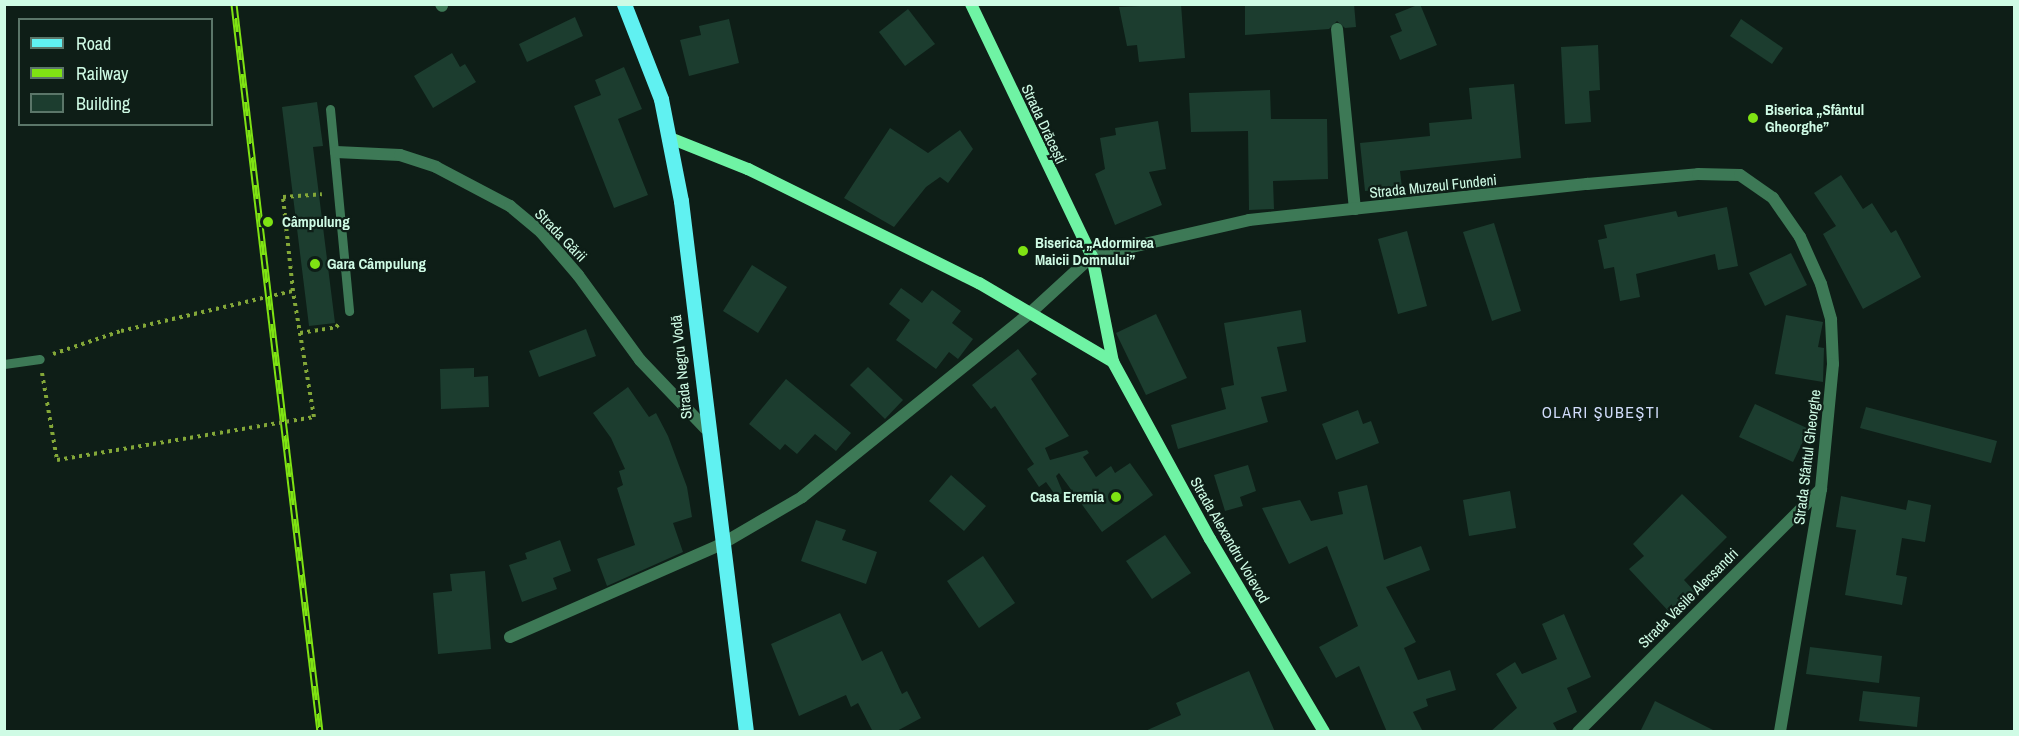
<!DOCTYPE html>
<html>
<head>
<meta charset="utf-8">
<style>
  body { margin:0 }
  #map { position:relative; width:2019px; height:736px; overflow:hidden; background:#0e1e17; font-family:"Archivo Narrow",sans-serif }
  div>[style] { position:absolute }
  .building>* { inset:0; background:#1c3d2f }
  .path>* { height:4px; margin-top:-2px; transform-origin:0; background:repeating-linear-gradient(90deg,#83a738 0 3px,transparent 0 7.5px) }
  .lane>* { height:9px; margin:-4.5px; padding:0 4.5px; transform-origin:4.5px; border-radius:4.5px; background:#3d7956 }
  .street>* { height:12px; margin:-6px; padding:0 6px; transform-origin:6px; border-radius:6px; background:#3d7956 }
  .secondary>* { height:12px; margin:-6px; padding:0 6px; transform-origin:6px; border-radius:6px; background:#6ff3a4 }
  .primary>* { height:15px; margin:-7.5px; padding:0 7.5px; transform-origin:7.5px; border-radius:7.5px; background:#60f1f1 }
  .rail>* { height:7px; margin-top:-3.5px; transform-origin:0; background:repeating-linear-gradient(90deg,#0e1e17 0 14px,#7fe313 0 28px); box-sizing:border-box; border-block:2px solid #7fe313 }
  .path-bridge>* { height:4px; margin-top:-2px; transform-origin:0; background:repeating-linear-gradient(90deg,#83a738 0 3px,transparent 0 7.5px) }
  .dots>* { width:16px; height:16px; translate:-50% -50%; box-sizing:border-box; border:3px solid #0e1e17; border-radius:50% }
  span { translate:-50% -50%; white-space:nowrap; text-align:center; line-height:1.15; -webkit-text-stroke:4.5px #0e1e17; paint-order:stroke }
  .poi-label { font-size:15px; color:#cffbe5; font-weight:700 }
  .left { translate:0 -50%; text-align:left }
  .right { translate:-100% -50%; text-align:right }
  .street-label { font-size:15px; color:#cffbe5 }
  .neighbourhood-label { font-size:16px; color:#d1dcfb; letter-spacing:1.5px }
  .frame { position:absolute; inset:0; border:6px solid #cffbe5; pointer-events:none }
  .legend { position:absolute; left:18px; top:18px; width:195px; height:108px; box-sizing:border-box; background:#0e1e17; border:2px solid #5b7669; margin:0; padding:8px 10px; list-style:none; font-size:18px; color:#cffbe5 }
  .legend li { display:flex; align-items:center; gap:12px; height:30px }
  .legend b { width:30px; border:2px solid #5b7669 }
</style>
</head>
<body>
<div id="map">
  <div class="building">
    <i style="clip-path:polygon(1181px 4px,1185px 58px,1139px 62px,1137px 45px,1127px 46px,1119px 7px)"></i>
    <i style="clip-path:polygon(1245px 4px,1354px 4px,1356px 27px,1345px 28px,1337px 21px,1329px 29px,1245px 35px)"></i>
    <i style="clip-path:polygon(1420px 4px,1437px 45px,1400px 60px,1390px 36px,1402px 31px,1395px 14px)"></i>
    <i style="clip-path:polygon(908px 9px,935px 44px,905px 66px,879px 32px)"></i>
    <i style="clip-path:polygon(575px 17px,583px 36px,527px 62px,519px 44px)"></i>
    <i style="clip-path:polygon(729px 19px,739px 63px,689px 76px,680px 40px,701px 35px,699px 26px)"></i>
    <i style="clip-path:polygon(1741px 19px,1783px 48px,1772px 64px,1730px 36px)"></i>
    <i style="clip-path:polygon(1598px 45px,1600px 90px,1589px 91px,1591px 122px,1565px 124px,1561px 47px)"></i>
    <i style="clip-path:polygon(452px 53px,460px 67px,465px 64px,476px 82px,433px 108px,414px 76px)"></i>
    <i style="clip-path:polygon(624px 67px,642px 109px,618px 119px,648px 195px,614px 208px,574px 106px,601px 95px,595px 80px)"></i>
    <i style="clip-path:polygon(1514px 84px,1521px 158px,1400px 171px,1402px 188px,1365px 191px,1360px 143px,1430px 136px,1429px 123px,1472px 119px,1469px 88px)"></i>
    <i style="clip-path:polygon(1270px 90px,1271px 119px,1327px 119px,1328px 179px,1273px 181px,1274px 209px,1249px 210px,1248px 131px,1191px 132px,1189px 93px)"></i>
    <i style="clip-path:polygon(317px 102px,323px 146px,313px 147px,335px 323px,309px 326px,282px 107px)"></i>
    <i style="clip-path:polygon(1158px 121px,1166px 169px,1149px 172px,1162px 205px,1115px 225px,1095px 174px,1105px 169px,1100px 138px,1116px 135px,1115px 128px)"></i>
    <i style="clip-path:polygon(890px 128px,928px 153px,960px 130px,973px 149px,948px 183px,940px 177px,926px 187px,894px 227px,844px 198px)"></i>
    <i style="clip-path:polygon(1841px 175px,1863px 209px,1872px 203px,1891px 233px,1896px 230px,1921px 277px,1863px 309px,1823px 234px,1836px 226px,1814px 193px)"></i>
    <i style="clip-path:polygon(1727px 207px,1738px 266px,1718px 270px,1715px 254px,1636px 274px,1640px 297px,1620px 301px,1614px 267px,1604px 269px,1598px 240px,1607px 238px,1604px 225px,1676px 211px,1678px 217px)"></i>
    <i style="clip-path:polygon(1494px 223px,1521px 311px,1492px 321px,1463px 232px)"></i>
    <i style="clip-path:polygon(1407px 231px,1427px 306px,1398px 314px,1378px 239px)"></i>
    <i style="clip-path:polygon(1791px 253px,1807px 285px,1765px 306px,1749px 273px)"></i>
    <i style="clip-path:polygon(752px 265px,787px 287px,758px 333px,723px 311px)"></i>
    <i style="clip-path:polygon(901px 288px,922px 303px,932px 290px,961px 311px,952px 323px,973px 339px,958px 359px,949px 352px,936px 369px,896px 340px,910px 320px,889px 304px)"></i>
    <i style="clip-path:polygon(1301px 310px,1306px 342px,1277px 347px,1287px 391px,1261px 397px,1268px 422px,1178px 449px,1171px 425px,1226px 409px,1221px 388px,1234px 385px,1224px 323px)"></i>
    <i style="clip-path:polygon(1156px 314px,1187px 378px,1146px 395px,1116px 333px)"></i>
    <i style="clip-path:polygon(1786px 315px,1823px 322px,1818px 347px,1824px 348px,1823px 382px,1775px 374px)"></i>
    <i style="clip-path:polygon(586px 329px,596px 356px,539px 377px,529px 351px)"></i>
    <i style="clip-path:polygon(1018px 349px,1037px 374px,1031px 379px,1069px 436px,1045px 448px,1050px 460px,1087px 450px,1089px 453px,1083px 457px,1096px 477px,1111px 466px,1115px 473px,1130px 463px,1153px 495px,1102px 532px,1059px 473px,1056px 476px,1063px 493px,1056px 496px,1046px 482px,1039px 487px,1027px 469px,1034px 464px,995px 406px,991px 409px,972px 385px)"></i>
    <i style="clip-path:polygon(868px 367px,903px 400px,885px 419px,850px 385px)"></i>
    <i style="clip-path:polygon(474px 368px,474px 377px,488px 376px,489px 407px,441px 409px,440px 369px)"></i>
    <i style="clip-path:polygon(786px 379px,851px 433px,836px 451px,815px 434px,797px 454px,785px 444px,780px 450px,749px 424px)"></i>
    <i style="clip-path:polygon(628px 387px,649px 417px,656px 413px,668px 436px,687px 487px,692px 517px,673px 523px,683px 552px,607px 586px,597px 559px,635px 545px,617px 488px,623px 485px,619px 471px,625px 469px,611px 438px,593px 413px)"></i>
    <i style="clip-path:polygon(1755px 404px,1809px 429px,1793px 462px,1739px 437px)"></i>
    <i style="clip-path:polygon(1866px 407px,1997px 441px,1991px 463px,1860px 428px)"></i>
    <i style="clip-path:polygon(1358px 410px,1363px 424px,1371px 421px,1379px 443px,1336px 460px,1322px 424px)"></i>
    <i style="clip-path:polygon(1248px 465px,1256px 491px,1240px 497px,1243px 506px,1225px 511px,1214px 475px)"></i>
    <i style="clip-path:polygon(951px 475px,986px 506px,964px 531px,929px 501px)"></i>
    <i style="clip-path:polygon(1367px 485px,1384px 560px,1421px 546px,1430px 570px,1386px 587px,1416px 642px,1404px 648px,1418px 680px,1450px 670px,1456px 690px,1426px 699px,1428px 706px,1413px 712px,1423px 732px,1387px 732px,1359px 666px,1336px 678px,1319px 647px,1358px 626px,1327px 546px,1289px 564px,1262px 508px,1300px 500px,1311px 521px,1343px 514px,1338px 492px)"></i>
    <i style="clip-path:polygon(1510px 491px,1516px 528px,1469px 536px,1463px 500px)"></i>
    <i style="clip-path:polygon(1682px 494px,1727px 537px,1684px 580px,1697px 594px,1673px 616px,1629px 569px,1644px 556px,1633px 544px)"></i>
    <i style="clip-path:polygon(1841px 496px,1906px 510px,1908px 500px,1931px 505px,1925px 542px,1902px 538px,1896px 575px,1907px 577px,1902px 605px,1845px 595px,1856px 530px,1836px 527px)"></i>
    <i style="clip-path:polygon(816px 520px,846px 530px,842px 540px,877px 552px,866px 584px,801px 561px)"></i>
    <i style="clip-path:polygon(1165px 535px,1191px 573px,1152px 599px,1126px 561px)"></i>
    <i style="clip-path:polygon(560px 540px,571px 571px,553px 578px,557px 589px,522px 602px,509px 565px,527px 559px,525px 553px)"></i>
    <i style="clip-path:polygon(983px 556px,1015px 603px,979px 628px,947px 581px)"></i>
    <i style="clip-path:polygon(485px 571px,491px 649px,438px 654px,433px 593px,452px 591px,450px 574px)"></i>
    <i style="clip-path:polygon(840px 613px,862px 661px,882px 651px,902px 694px,907px 691px,921px 718px,895px 732px,873px 732px,858px 703px,851px 707px,846px 695px,799px 716px,771px 644px)"></i>
    <i style="clip-path:polygon(1564px 614px,1591px 677px,1567px 688px,1577px 712px,1553px 723px,1558px 732px,1490px 732px,1517px 708px,1496px 674px,1515px 662px,1522px 674px,1557px 659px,1542px 624px)"></i>
    <i style="clip-path:polygon(1810px 647px,1882px 656px,1879px 683px,1806px 674px)"></i>
    <i style="clip-path:polygon(1249px 671px,1275px 732px,1143px 732px,1181px 715px,1176px 703px)"></i>
    <i style="clip-path:polygon(1863px 691px,1920px 697px,1917px 727px,1859px 721px)"></i>
    <i style="clip-path:polygon(1655px 701px,1717px 732px,1640px 732px)"></i>
  </div>
  <div class="path">
    <i style="left:300px;top:333px;width:36px;rotate:-9deg"></i>
    <i style="left:336px;top:327px;width:7px;rotate:-45deg"></i>
    <i style="left:53px;top:354px;width:72px;rotate:-18.7deg"></i>
    <i style="left:121px;top:331px;width:177px;rotate:-13.1deg"></i>
    <i style="left:42px;top:373px;width:88px;rotate:80.2deg"></i>
    <i style="left:314px;top:417px;width:128px;rotate:-99.5deg"></i>
    <i style="left:293px;top:291px;width:95px;rotate:-96.1deg"></i>
    <i style="left:283px;top:197px;width:39px;rotate:-4deg"></i>
  </div>
  <div class="lane">
    <i style="left:330px;top:109px;width:203px;rotate:84.6deg"></i>
    <i style="left:4px;top:364px;width:36px;rotate:-8deg"></i>
  </div>
  <div class="street">
    <i style="left:441px;top:4px;width:2px;rotate:63deg"></i>
    <i style="left:1337px;top:29px;width:181px;rotate:84.3deg"></i>
    <i style="left:336px;top:152px;width:64px;rotate:2.7deg"></i>
    <i style="left:400px;top:155px;width:38px;rotate:18deg"></i>
    <i style="left:436px;top:167px;width:84px;rotate:27.8deg"></i>
    <i style="left:510px;top:206px;width:40px;rotate:40deg"></i>
    <i style="left:541px;top:232px;width:57px;rotate:49.3deg"></i>
    <i style="left:578px;top:275px;width:105px;rotate:53.9deg"></i>
    <i style="left:640px;top:360px;width:95px;rotate:46.3deg"></i>
    <i style="left:510px;top:637px;width:229px;rotate:-23.7deg"></i>
    <i style="left:720px;top:545px;width:95px;rotate:-30.3deg"></i>
    <i style="left:802px;top:497px;width:292px;rotate:-38.9deg"></i>
    <i style="left:1029px;top:314px;width:86px;rotate:-42.6deg"></i>
    <i style="left:1092px;top:256px;width:161px;rotate:-12.9deg"></i>
    <i style="left:1249px;top:220px;width:340px;rotate:-6.1deg"></i>
    <i style="left:1587px;top:184px;width:111px;rotate:-5.1deg"></i>
    <i style="left:1698px;top:174px;width:42px;rotate:1.4deg"></i>
    <i style="left:1740px;top:175px;width:40px;rotate:34.9deg"></i>
    <i style="left:1773px;top:198px;width:47px;rotate:55.3deg"></i>
    <i style="left:1800px;top:237px;width:51px;rotate:65.9deg"></i>
    <i style="left:1821px;top:284px;width:37px;rotate:74deg"></i>
    <i style="left:1831px;top:320px;width:44px;rotate:87.4deg"></i>
    <i style="left:1833px;top:364px;width:126px;rotate:95.5deg"></i>
    <i style="left:1821px;top:489px;width:246px;rotate:99.6deg"></i>
    <i style="left:1578px;top:732px;width:344px;rotate:-45deg"></i>
  </div>
  <div class="secondary">
    <i style="left:971px;top:4px;width:280px;rotate:64.4deg"></i>
    <i style="left:1092px;top:256px;width:108px;rotate:78.8deg"></i>
    <i style="left:1113px;top:362px;width:202px;rotate:61.3deg"></i>
    <i style="left:1210px;top:539px;width:224px;rotate:59.4deg"></i>
    <i style="left:670px;top:138px;width:84px;rotate:21.7deg"></i>
    <i style="left:748px;top:169px;width:258px;rotate:26.3deg"></i>
    <i style="left:979px;top:283px;width:156px;rotate:30.5deg"></i>
  </div>
  <div class="primary">
    <i style="left:624px;top:4px;width:102px;rotate:68.7deg"></i>
    <i style="left:661px;top:99px;width:104px;rotate:78.9deg"></i>
    <i style="left:681px;top:201px;width:535px;rotate:83.02deg"></i>
  </div>
  <div class="rail">
    <i style="left:234px;top:4px;width:733px;rotate:83.26deg"></i>
  </div>
  <div class="path-bridge">
    <i style="left:57px;top:460px;width:261px;rotate:-9.5deg"></i>
  </div>
  <div class="dots">
    <i style="left:1753px;top:118px;background:#7fe313"></i>
    <i style="left:268px;top:222px;background:#7fe313"></i>
    <i style="left:1023px;top:251px;background:#7fe313"></i>
    <i style="left:315px;top:264px;background:#7fe313"></i>
    <i style="left:1116px;top:497px;background:#7fe313"></i>
  </div>
  <div class="poi-label">
    <span class="left" style="left:1765px;top:118px">Biserica „Sfântul<br>Gheorghe”</span>
    <span class="left" style="left:282px;top:222px">Câmpulung</span>
    <span class="left" style="left:1035px;top:251px">Biserica „Adormirea<br>Maicii Domnului”</span>
    <span class="left" style="left:327px;top:264px">Gara Câmpulung</span>
    <span class="right" style="left:1104px;top:497px">Casa Eremia</span>
  </div>
  <div class="street-label">
    <span style="left:1044px;top:124px;rotate:65deg">Strada Drăcești</span>
    <span style="left:1433px;top:186px;rotate:-6deg">Strada Muzeul Fundeni</span>
    <span style="left:561px;top:235px;rotate:46deg">Strada Gării</span>
    <span style="left:681px;top:367px;rotate:-96deg">Strada Negru Vodă</span>
    <span style="left:1807px;top:457px;rotate:-83deg">Strada Sfântul Gheorghe</span>
    <span style="left:1230px;top:540px;rotate:60deg">Strada Alexandru Voievod</span>
    <span style="left:1688px;top:598px;rotate:-45deg">Strada Vasile Alecsandri</span>
  </div>
  <div class="neighbourhood-label">
    <span style="left:1601px;top:412px">OLARI ŞUBEŞTI</span>
  </div>
  <div class="frame"></div>
  <ul class="legend">
  <li><b style="height:8px;background:#60f1f1"></b>Road</li>
  <li><b style="height:8px;background:#7fe313"></b>Railway</li>
  <li><b style="height:16px;background:#1c3d2f"></b>Building</li>
  </ul>
</div>
</body>
</html>
